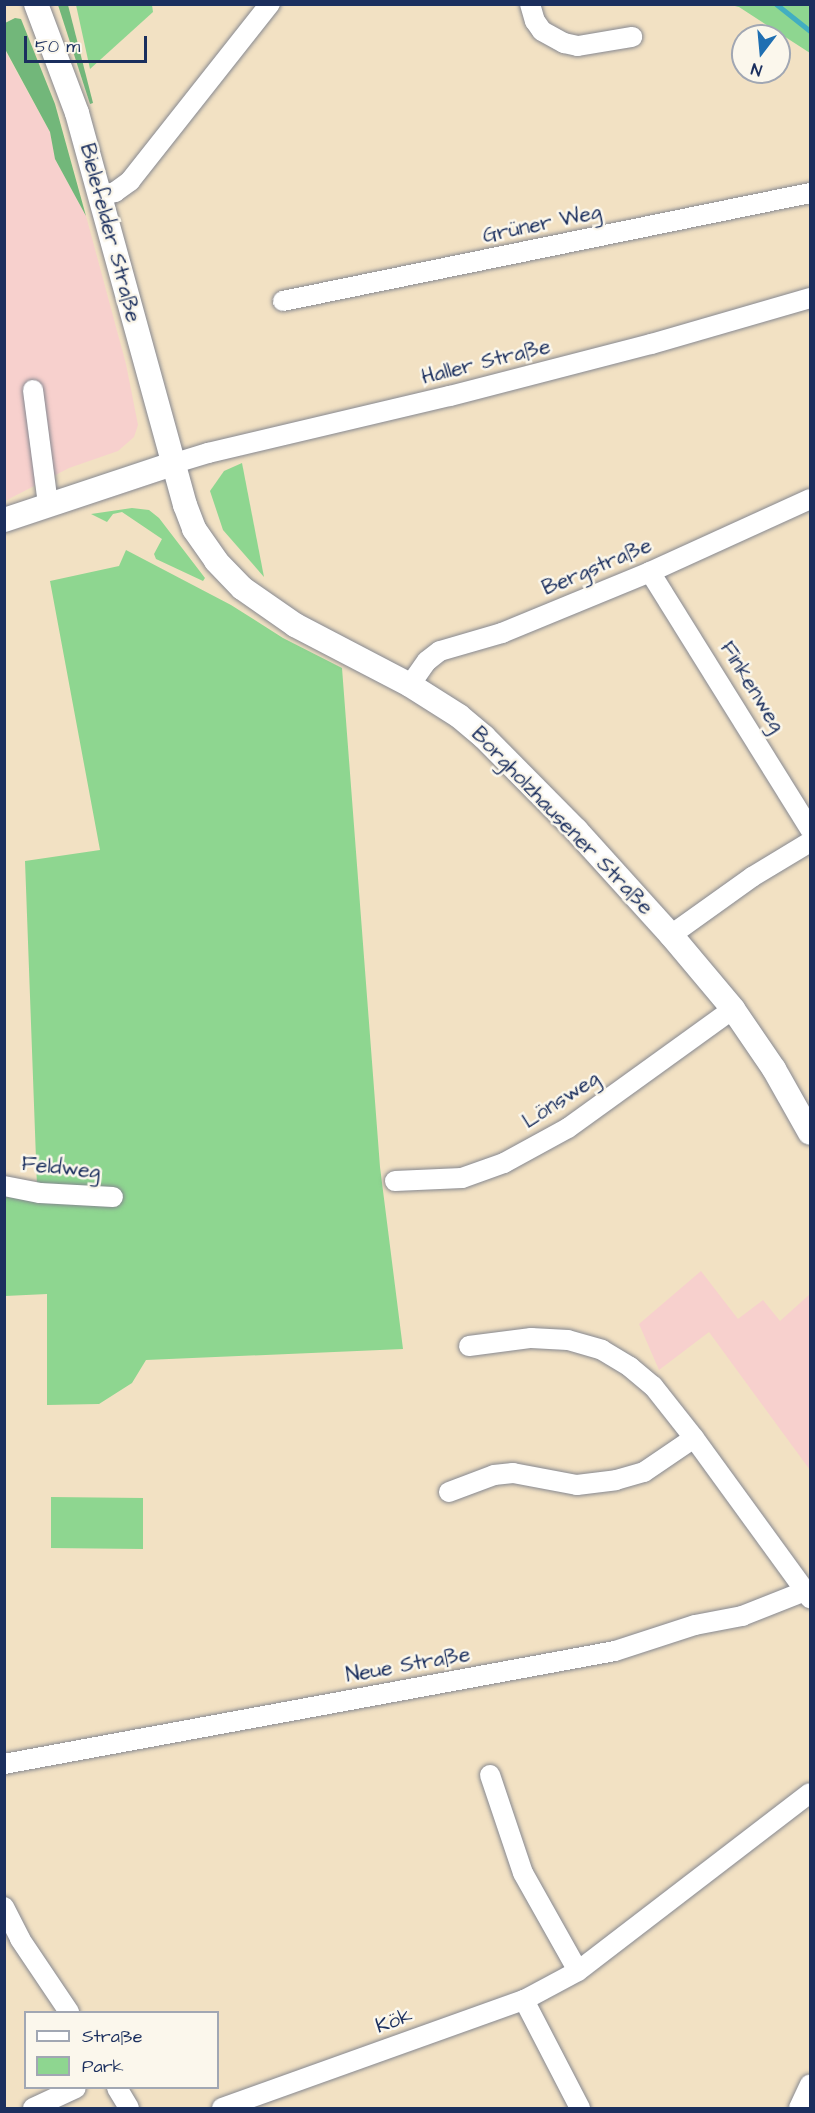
<!DOCTYPE html>
<html>
<head>
<meta charset="utf-8">
<style>
  body { margin:0 }
  #map { position:relative; width:815px; height:2113px; overflow:hidden; background:#f2e1c3; font-family:"Architects Daughter",sans-serif }
  div>[style] { position:absolute }
  .built>* { inset:0; background:#f7d0cd }
  .green>* { inset:0; background:#8ed690 }
  .forest>* { inset:0; background:#72b77a }
  .stream>* { height:5px; margin:-2.5px; padding:0 2.5px; transform-origin:2.5px; border-radius:2.5px; background:#42aec1 }
  .roads { filter:drop-shadow(0 0 2px #868890) drop-shadow(0 0 2px #868890) }
  .minor>* { height:20px; margin:-10px; padding:0 10px; transform-origin:10px; border-radius:10px; background:#fff }
  .major>* { height:24px; margin:-12px; padding:0 12px; transform-origin:12px; border-radius:12px; background:#fff }
  span { translate:-50% -50%; white-space:nowrap; text-align:center; line-height:1.15; -webkit-text-stroke:5px #fbf7ec; paint-order:stroke }
  .street-label { font-size:21px; color:#1b2f5e }
  .frame { position:absolute; inset:0; border:6px solid #1b2f5e; pointer-events:none }
  .legend { position:absolute; left:24px; top:2011px; width:195px; height:78px; box-sizing:border-box; background:#fbf7ec; border:2px solid #a1a7b3; margin:0; padding:8px 10px; list-style:none; font-size:18px; color:#1b2f5e }
  .legend li { display:flex; align-items:center; gap:12px; height:30px }
  .legend b { width:30px; border:2px solid #a1a7b3 }
  .north { position:absolute; left:731px; top:24px; width:60px; height:60px; box-sizing:border-box; background:#fbf7ec; border:2px solid #a1a7b3; border-radius:50%; rotate:196deg; font-size:16px; font-weight:700; line-height:24px; text-align:center; color:#1b2f5e }
  .north::after { content:''; display:block; margin:auto; width:21px; height:27px; background:#1f6fb2; clip-path:polygon(50% 0,100% 100%,50% 72%,0 100%) }
  .scale { position:absolute; left:24px; top:36px; width:123px; height:27px; box-sizing:border-box; border:3px solid #1b2f5e; border-top:0; padding-left:8px; font-size:18px; line-height:21px; white-space:nowrap; color:#1b2f5e; -webkit-text-stroke:4px #fbf7ec; paint-order:stroke }
</style>
</head>
<body>
<div id="map">
  <div class="built">
    <i style="clip-path:polygon(4px 49px,50px 132px,55px 159px,86px 216px,126px 364px,138px 425px,134px 437px,118px 451px,69px 468px,5px 501px)"></i>
    <i style="clip-path:polygon(701px 1271px,738px 1319px,763px 1300px,780px 1321px,810px 1294px,810px 1470px,709px 1332px,659px 1370px,639px 1324px)"></i>
  </div>
  <div class="green">
    <i style="clip-path:polygon(76px 5px,152px 5px,153px 12px,90px 69px)"></i>
    <i style="clip-path:polygon(731px 5px,810px 5px,810px 53px,739px 7px)"></i>
    <i style="clip-path:polygon(242px 463px,264px 577px,223px 530px,210px 491px,224px 471px)"></i>
    <i style="clip-path:polygon(132px 508px,149px 510px,159px 518px,205px 578px,203px 581px,156px 559px,154px 554px,162px 539px,122px 512px,113px 514px,107px 522px,91px 514px)"></i>
    <i style="clip-path:polygon(126px 550px,231px 605px,283px 638px,342px 668px,380px 1167px,403px 1349px,146px 1360px,132px 1383px,99px 1404px,47px 1405px,47px 1294px,5px 1296px,5px 1193px,37px 1186px,25px 861px,100px 850px,50px 581px,119px 566px)"></i>
    <i style="clip-path:polygon(51px 1497px,143px 1498px,143px 1549px,51px 1548px)"></i>
  </div>
  <div class="forest">
    <i style="clip-path:polygon(58px 5px,68px 5px,93px 103px,90px 104px)"></i>
    <i style="clip-path:polygon(15px 18px,21px 19px,55px 104px,86px 216px,55px 159px,50px 132px,5px 49px,5px 23px)"></i>
  </div>
  <div class="stream">
    <i style="left:776px;top:4px;width:43px;rotate:38.5deg"></i>
  </div>
  <div class="roads">
    <div class="minor">
      <i style="left:530px;top:4px;width:18px;rotate:74deg"></i>
      <i style="left:535px;top:21px;width:12px;rotate:55deg"></i>
      <i style="left:542px;top:31px;width:25px;rotate:29deg"></i>
      <i style="left:564px;top:43px;width:14px;rotate:12deg"></i>
      <i style="left:578px;top:46px;width:55px;rotate:-9.5deg"></i>
      <i style="left:100px;top:196px;width:16px;rotate:-15deg"></i>
      <i style="left:115px;top:192px;width:19px;rotate:-36deg"></i>
      <i style="left:130px;top:181px;width:226px;rotate:-51.7deg"></i>
      <i style="left:283px;top:301px;width:538px;rotate:-11.58deg"></i>
      <i style="left:33px;top:390px;width:115px;rotate:82.5deg"></i>
      <i style="left:172px;top:464px;width:38px;rotate:-17deg"></i>
      <i style="left:208px;top:453px;width:249px;rotate:-13.3deg"></i>
      <i style="left:450px;top:396px;width:208px;rotate:-14.5deg"></i>
      <i style="left:651px;top:344px;width:166px;rotate:-16.1deg"></i>
      <i style="left:650px;top:572px;width:303px;rotate:58.1deg"></i>
      <i style="left:410px;top:685px;width:29px;rotate:-55deg"></i>
      <i style="left:427px;top:661px;width:16px;rotate:-38deg"></i>
      <i style="left:440px;top:651px;width:65px;rotate:-16.2deg"></i>
      <i style="left:502px;top:633px;width:160px;rotate:-22.4deg"></i>
      <i style="left:650px;top:572px;width:176px;rotate:-24.5deg"></i>
      <i style="left:671px;top:935px;width:100px;rotate:-35.6deg"></i>
      <i style="left:752px;top:877px;width:68px;rotate:-31.1deg"></i>
      <i style="left:395px;top:1181px;width:67px;rotate:-2.6deg"></i>
      <i style="left:462px;top:1178px;width:45px;rotate:-19.7deg"></i>
      <i style="left:504px;top:1163px;width:73px;rotate:-28.7deg"></i>
      <i style="left:568px;top:1128px;width:203px;rotate:-35.8deg"></i>
      <i style="left:4px;top:1186px;width:37px;rotate:11deg"></i>
      <i style="left:40px;top:1193px;width:73px;rotate:3.1deg"></i>
      <i style="left:469px;top:1346px;width:63px;rotate:-7.4deg"></i>
      <i style="left:531px;top:1338px;width:37px;rotate:3deg"></i>
      <i style="left:568px;top:1340px;width:35px;rotate:16deg"></i>
      <i style="left:602px;top:1350px;width:33px;rotate:31deg"></i>
      <i style="left:630px;top:1367px;width:30px;rotate:40deg"></i>
      <i style="left:653px;top:1386px;width:66px;rotate:51.7deg"></i>
      <i style="left:694px;top:1438px;width:189px;rotate:54deg"></i>
      <i style="left:449px;top:1492px;width:48px;rotate:-20.7deg"></i>
      <i style="left:494px;top:1475px;width:19px;rotate:-6deg"></i>
      <i style="left:513px;top:1473px;width:65px;rotate:10.6deg"></i>
      <i style="left:577px;top:1485px;width:39px;rotate:-7deg"></i>
      <i style="left:616px;top:1480px;width:29px;rotate:-16deg"></i>
      <i style="left:644px;top:1472px;width:60px;rotate:-34.2deg"></i>
      <i style="left:4px;top:1764px;width:621px;rotate:-10.48deg"></i>
      <i style="left:615px;top:1651px;width:84px;rotate:-18deg"></i>
      <i style="left:695px;top:1625px;width:48px;rotate:-10.8deg"></i>
      <i style="left:742px;top:1616px;width:68px;rotate:-21.6deg"></i>
      <i style="left:805px;top:1591px;width:9px;rotate:54deg"></i>
      <i style="left:490px;top:1775px;width:103px;rotate:71.4deg"></i>
      <i style="left:523px;top:1873px;width:112px;rotate:60.7deg"></i>
      <i style="left:4px;top:1907px;width:36px;rotate:63deg"></i>
      <i style="left:20px;top:1939px;width:88px;rotate:56.1deg"></i>
      <i style="left:524px;top:2000px;width:122px;rotate:62.6deg"></i>
      <i style="left:117px;top:2088px;width:23px;rotate:59deg"></i>
      <i style="left:33px;top:2108px;width:47px;rotate:-24.9deg"></i>
      <i style="left:222px;top:2108px;width:321px;rotate:-19.7deg"></i>
      <i style="left:524px;top:2000px;width:61px;rotate:-28.2deg"></i>
      <i style="left:578px;top:1971px;width:292px;rotate:-37.5deg"></i>
      <i style="left:799px;top:2108px;width:26px;rotate:-65deg"></i>
    </div>
    <div class="major">
      <i style="left:36px;top:4px;width:116px;rotate:69.4deg"></i>
      <i style="left:77px;top:113px;width:407px;rotate:74.6deg"></i>
      <i style="left:185px;top:505px;width:26px;rotate:69deg"></i>
      <i style="left:194px;top:529px;width:39px;rotate:55deg"></i>
      <i style="left:216px;top:561px;width:37px;rotate:46deg"></i>
      <i style="left:242px;top:588px;width:65px;rotate:34.9deg"></i>
      <i style="left:295px;top:625px;width:130px;rotate:27.6deg"></i>
      <i style="left:410px;top:685px;width:58px;rotate:32.3deg"></i>
      <i style="left:459px;top:716px;width:33px;rotate:40deg"></i>
      <i style="left:484px;top:737px;width:131px;rotate:45.3deg"></i>
      <i style="left:576px;top:830px;width:142px;rotate:47.9deg"></i>
      <i style="left:671px;top:935px;width:97px;rotate:50deg"></i>
      <i style="left:733px;top:1009px;width:73px;rotate:55.7deg"></i>
      <i style="left:774px;top:1069px;width:73px;rotate:60.6deg"></i>
      <i style="left:4px;top:520px;width:177px;rotate:-18.4deg"></i>
    </div>
  </div>
  <div class="street-label">
    <span style="left:542px;top:224px;rotate:-12deg">Grüner Weg</span>
    <span style="left:110px;top:233px;rotate:75deg">Bielefelder Straße</span>
    <span style="left:486px;top:362px;rotate:-14deg">Haller Straße</span>
    <span style="left:597px;top:567px;rotate:-23deg">Bergstraße</span>
    <span style="left:752px;top:687px;rotate:58deg">Finkenweg</span>
    <span style="left:562px;top:821px;rotate:46deg">Borgholzhausener Straße</span>
    <span style="left:561px;top:1100px;rotate:-33deg">Lönsweg</span>
    <span style="left:61px;top:1168px;rotate:6deg">Feldweg</span>
    <span style="left:408px;top:1665px;rotate:-10deg">Neue Straße</span>
    <span style="left:394px;top:2021px;rotate:-20deg">Kök</span>
  </div>
  <div class="frame"></div>
  <ul class="legend">
  <li><b style="height:8px;background:#fff"></b>Straße</li>
  <li><b style="height:16px;background:#8ed690"></b>Park</li>
  </ul>
  <div class="north">N</div>
  <div class="scale">50 m</div>
</div>
</body>
</html>
